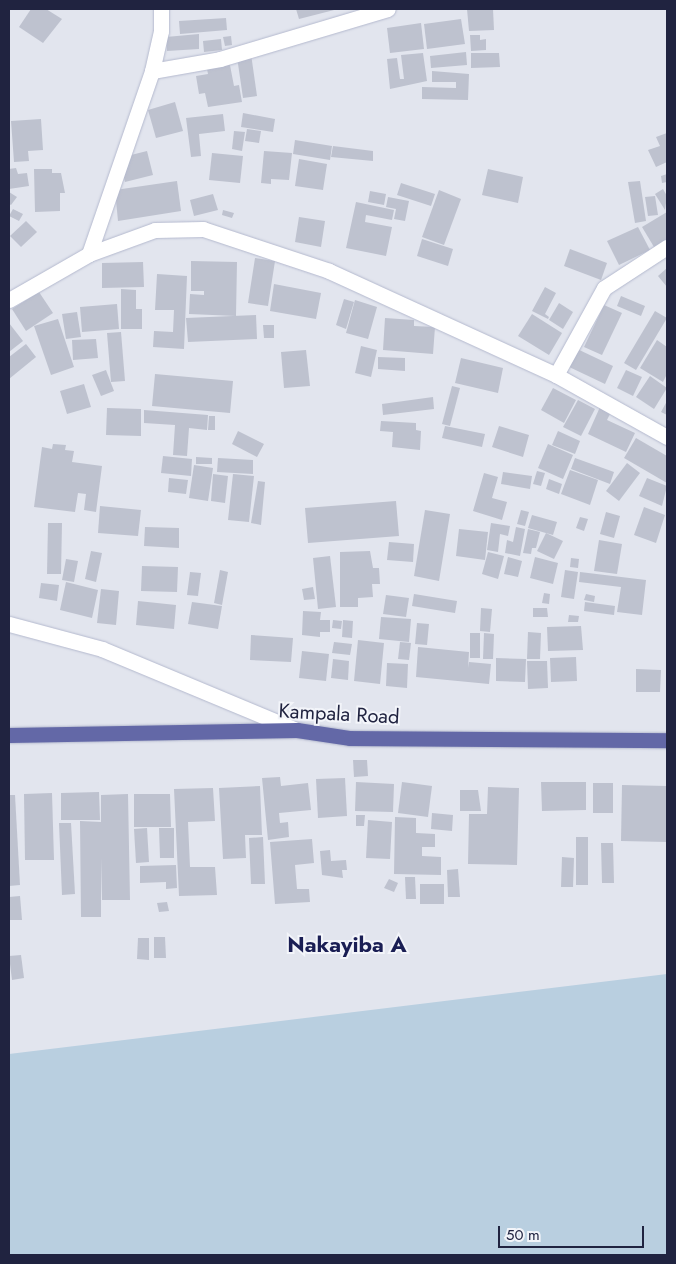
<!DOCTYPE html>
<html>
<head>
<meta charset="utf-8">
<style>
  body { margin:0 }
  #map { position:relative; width:676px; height:1264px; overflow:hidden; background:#e2e5ee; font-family:Jost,sans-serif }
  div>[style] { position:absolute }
  .green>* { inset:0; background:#b9cfe0 }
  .building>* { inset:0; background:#bec2cf }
  .roads { filter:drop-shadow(0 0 1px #b4b9ce) drop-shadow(0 0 1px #b4b9ce) }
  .street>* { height:15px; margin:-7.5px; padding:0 7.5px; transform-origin:7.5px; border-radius:7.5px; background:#fff }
  .secondary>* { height:15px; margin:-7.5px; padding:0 7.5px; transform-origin:7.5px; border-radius:7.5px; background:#fff }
  .primary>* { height:15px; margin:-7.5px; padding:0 7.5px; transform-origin:7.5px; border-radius:7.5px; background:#6368a7 }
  span { translate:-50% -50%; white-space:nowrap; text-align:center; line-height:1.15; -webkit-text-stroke:4px #f3f5fa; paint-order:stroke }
  .street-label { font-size:20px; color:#202340 }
  .quarter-label { font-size:22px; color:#1a1e54; font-weight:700 }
  .frame { position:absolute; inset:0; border:10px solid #202340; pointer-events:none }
  .scale { position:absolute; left:498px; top:1226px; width:146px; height:22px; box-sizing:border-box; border:2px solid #202340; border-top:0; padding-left:6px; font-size:15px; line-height:18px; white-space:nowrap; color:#202340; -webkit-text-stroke:4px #f3f5fa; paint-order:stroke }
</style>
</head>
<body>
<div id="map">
  <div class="green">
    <i style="clip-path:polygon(667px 974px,667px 1255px,9px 1255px,9px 1054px)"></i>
  </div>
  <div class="building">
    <i style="clip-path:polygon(31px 9px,46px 9px,62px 19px,43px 43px,19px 27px)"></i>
    <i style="clip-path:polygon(296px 9px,338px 9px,299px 19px)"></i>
    <i style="clip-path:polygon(467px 9px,493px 9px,494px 30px,469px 31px)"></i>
    <i style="clip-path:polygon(226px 18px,227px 30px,180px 34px,179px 21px)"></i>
    <i style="clip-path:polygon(461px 19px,465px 44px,427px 49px,424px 24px)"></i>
    <i style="clip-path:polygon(421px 23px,424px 49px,390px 53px,387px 28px)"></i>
    <i style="clip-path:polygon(199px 34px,199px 49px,167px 51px,166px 37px)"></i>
    <i style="clip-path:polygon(470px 35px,480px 35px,480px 40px,486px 39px,486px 50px,471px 51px)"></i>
    <i style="clip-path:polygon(231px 36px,232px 45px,225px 46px,223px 37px)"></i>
    <i style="clip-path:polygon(221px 39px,222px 50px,204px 52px,203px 41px)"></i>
    <i style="clip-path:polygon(466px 52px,467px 65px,431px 68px,430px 56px)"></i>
    <i style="clip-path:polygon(423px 53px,427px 81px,390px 89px,387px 59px,397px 58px,400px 79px,404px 79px,401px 55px)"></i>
    <i style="clip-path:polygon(471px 53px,499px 53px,500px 67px,471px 68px)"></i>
    <i style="clip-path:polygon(251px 54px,257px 96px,243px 98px,237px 57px)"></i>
    <i style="clip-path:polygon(229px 60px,234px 86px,239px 85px,242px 102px,208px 107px,205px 93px,199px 94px,196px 76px,208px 74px,206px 64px)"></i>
    <i style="clip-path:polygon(432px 71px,469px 74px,468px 100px,422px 99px,422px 87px,456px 88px,456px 82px,432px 82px)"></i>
    <i style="clip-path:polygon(175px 102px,183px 131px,156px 138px,148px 110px)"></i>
    <i style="clip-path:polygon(243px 113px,275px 119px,273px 132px,241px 127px)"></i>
    <i style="clip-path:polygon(223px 114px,225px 131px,199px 134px,201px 156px,191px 157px,186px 118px)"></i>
    <i style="clip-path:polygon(41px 119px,43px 150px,28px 151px,29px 161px,14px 162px,11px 121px)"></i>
    <i style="clip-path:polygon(247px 129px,261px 131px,259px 143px,245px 141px)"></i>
    <i style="clip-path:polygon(234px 131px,245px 132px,242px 151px,232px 149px)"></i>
    <i style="clip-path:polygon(667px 133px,667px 162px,656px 167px,648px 150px,660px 146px,656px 137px)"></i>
    <i style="clip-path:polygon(295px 140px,332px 146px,330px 160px,293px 154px)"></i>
    <i style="clip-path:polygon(333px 146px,373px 151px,373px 161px,331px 157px)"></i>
    <i style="clip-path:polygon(147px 151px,153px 175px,125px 182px,119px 158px)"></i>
    <i style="clip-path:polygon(264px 151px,292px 153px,289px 180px,271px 179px,271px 184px,261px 183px)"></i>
    <i style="clip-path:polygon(212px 153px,243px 156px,240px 183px,209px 180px)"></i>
    <i style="clip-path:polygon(299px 159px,327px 164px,323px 190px,295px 186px)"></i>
    <i style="clip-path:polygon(16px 168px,18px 174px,27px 173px,29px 186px,9px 189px,9px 169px)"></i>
    <i style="clip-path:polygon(34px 169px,52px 169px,52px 173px,61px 173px,65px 193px,60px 193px,60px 211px,35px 212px)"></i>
    <i style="clip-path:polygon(488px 169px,523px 177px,518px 203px,482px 195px)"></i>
    <i style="clip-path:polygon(667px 174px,667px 182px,662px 183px,661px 176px)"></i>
    <i style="clip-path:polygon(177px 181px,181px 211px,118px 221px,115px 190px)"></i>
    <i style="clip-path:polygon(640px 181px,646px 221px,635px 223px,628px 182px)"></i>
    <i style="clip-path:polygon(401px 183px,435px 194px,431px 206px,397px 195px)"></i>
    <i style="clip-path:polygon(663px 189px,667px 196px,665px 210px,655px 194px)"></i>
    <i style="clip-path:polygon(439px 190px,461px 199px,444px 245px,422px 237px)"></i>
    <i style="clip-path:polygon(370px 191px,386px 194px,384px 205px,368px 202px)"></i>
    <i style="clip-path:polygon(9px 192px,17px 197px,11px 205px,9px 204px)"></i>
    <i style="clip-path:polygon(213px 194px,218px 210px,194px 216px,190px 200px)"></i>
    <i style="clip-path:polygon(655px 196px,658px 215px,648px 216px,645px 197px)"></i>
    <i style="clip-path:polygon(388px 197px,409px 201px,405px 221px,394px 219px,396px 209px,386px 207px)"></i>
    <i style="clip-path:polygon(356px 202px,394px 210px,392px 220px,366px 215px,365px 222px,392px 227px,386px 256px,346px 248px)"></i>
    <i style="clip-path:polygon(13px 209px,23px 214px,19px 221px,9px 216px)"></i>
    <i style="clip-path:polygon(223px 210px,234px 213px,232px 218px,222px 215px)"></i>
    <i style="clip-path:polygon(667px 212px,667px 239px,654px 247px,642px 227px)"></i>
    <i style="clip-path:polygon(299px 217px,325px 221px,321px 247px,295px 242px)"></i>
    <i style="clip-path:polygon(26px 221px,37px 232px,21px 247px,10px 236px)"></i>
    <i style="clip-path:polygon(638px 227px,650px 250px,619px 265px,607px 241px)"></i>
    <i style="clip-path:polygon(422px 239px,453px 249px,448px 266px,417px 256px)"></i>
    <i style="clip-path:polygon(570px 249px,607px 263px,601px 280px,564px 266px)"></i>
    <i style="clip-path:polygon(255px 258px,275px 261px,268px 306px,248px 303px)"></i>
    <i style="clip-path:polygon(191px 261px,237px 262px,236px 316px,189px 314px,190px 294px,204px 295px,204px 291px,191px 291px)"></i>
    <i style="clip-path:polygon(143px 262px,144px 287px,102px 288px,102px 263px)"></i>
    <i style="clip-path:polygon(667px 268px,667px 287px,658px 276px)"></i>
    <i style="clip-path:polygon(157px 274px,187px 276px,184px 349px,153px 347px,154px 331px,173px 332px,174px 310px,155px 310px)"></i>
    <i style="clip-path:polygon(274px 284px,321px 293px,316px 319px,270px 311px)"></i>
    <i style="clip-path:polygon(545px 287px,556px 293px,545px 314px,549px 317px,548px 319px,532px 311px)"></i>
    <i style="clip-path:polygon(121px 289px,136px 290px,136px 309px,142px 309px,142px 329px,121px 329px)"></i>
    <i style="clip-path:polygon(39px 292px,53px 313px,26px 331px,12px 309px)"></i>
    <i style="clip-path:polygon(621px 296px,645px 306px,641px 316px,617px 306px)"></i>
    <i style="clip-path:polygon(344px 299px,354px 302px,346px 329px,336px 325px)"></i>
    <i style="clip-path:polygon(355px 300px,377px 307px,368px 339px,346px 333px)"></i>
    <i style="clip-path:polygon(559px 303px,573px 312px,563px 329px,549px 320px)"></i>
    <i style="clip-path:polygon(117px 304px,119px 329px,82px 332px,80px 307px)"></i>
    <i style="clip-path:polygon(604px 305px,622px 313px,602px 355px,584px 347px)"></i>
    <i style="clip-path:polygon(655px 311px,667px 318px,636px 370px,624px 363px)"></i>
    <i style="clip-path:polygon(77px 312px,81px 337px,66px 339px,62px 314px)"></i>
    <i style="clip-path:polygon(532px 314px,562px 333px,549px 355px,518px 336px)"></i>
    <i style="clip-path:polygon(256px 315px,257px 339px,188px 342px,186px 318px)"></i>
    <i style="clip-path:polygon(385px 318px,414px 320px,414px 326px,435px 327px,433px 354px,383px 350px)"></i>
    <i style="clip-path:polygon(58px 319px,74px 367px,51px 375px,34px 326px)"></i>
    <i style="clip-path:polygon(9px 323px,23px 341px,9px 352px)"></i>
    <i style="clip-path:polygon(263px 325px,274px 325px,274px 338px,264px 338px)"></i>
    <i style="clip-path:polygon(121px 332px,125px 381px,111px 382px,107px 333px)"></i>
    <i style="clip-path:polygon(96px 339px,98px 358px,73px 360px,72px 340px)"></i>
    <i style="clip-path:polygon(657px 340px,667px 347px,667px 374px,663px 382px,640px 368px)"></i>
    <i style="clip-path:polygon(26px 344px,36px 357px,9px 379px,9px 357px)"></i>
    <i style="clip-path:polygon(361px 346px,377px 350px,371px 377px,355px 373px)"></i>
    <i style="clip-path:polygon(573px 347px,613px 366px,605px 384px,565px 365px)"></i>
    <i style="clip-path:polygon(306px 350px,310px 386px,284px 388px,281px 352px)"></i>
    <i style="clip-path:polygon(378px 357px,405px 358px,405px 371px,378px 369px)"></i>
    <i style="clip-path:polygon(461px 358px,503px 368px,498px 393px,455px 383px)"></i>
    <i style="clip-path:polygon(106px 370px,114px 391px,101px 396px,92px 375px)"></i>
    <i style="clip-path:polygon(626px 370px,642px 377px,633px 396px,617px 388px)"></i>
    <i style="clip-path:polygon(155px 374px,233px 381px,230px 413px,152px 406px)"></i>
    <i style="clip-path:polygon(650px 376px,667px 388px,654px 409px,636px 397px)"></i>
    <i style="clip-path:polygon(84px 384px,91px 407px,67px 414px,60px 391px)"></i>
    <i style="clip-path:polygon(452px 386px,460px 388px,450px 426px,442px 424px)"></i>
    <i style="clip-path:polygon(553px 388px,576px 400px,564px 423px,541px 410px)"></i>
    <i style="clip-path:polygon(433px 397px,434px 409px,383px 415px,382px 404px)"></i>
    <i style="clip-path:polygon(578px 400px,595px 409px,581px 436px,563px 427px)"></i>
    <i style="clip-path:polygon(667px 401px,667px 415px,661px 412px)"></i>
    <i style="clip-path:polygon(600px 407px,611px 412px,607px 420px,635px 433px,626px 452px,588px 434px)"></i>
    <i style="clip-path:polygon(107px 408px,141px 409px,141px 436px,106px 435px)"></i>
    <i style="clip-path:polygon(144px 410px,208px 415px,207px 430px,189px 428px,187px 456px,173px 455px,175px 425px,144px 423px)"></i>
    <i style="clip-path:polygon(209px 416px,215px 416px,215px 430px,208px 430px)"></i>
    <i style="clip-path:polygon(381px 421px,416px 423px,416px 430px,421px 431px,420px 450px,392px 447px,393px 432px,380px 431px)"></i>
    <i style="clip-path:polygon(445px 426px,485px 434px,482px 447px,442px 438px)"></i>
    <i style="clip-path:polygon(499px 426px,529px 435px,523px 457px,492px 447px)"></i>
    <i style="clip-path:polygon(238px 431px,264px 444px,257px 457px,232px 444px)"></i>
    <i style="clip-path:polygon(558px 431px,580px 441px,575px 454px,552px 445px)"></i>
    <i style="clip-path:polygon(636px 438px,667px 456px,667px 483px,624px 458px)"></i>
    <i style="clip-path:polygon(53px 444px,66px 445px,65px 450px,74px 451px,72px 462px,102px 466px,96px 512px,84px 510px,86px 494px,78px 493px,75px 512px,34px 507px,42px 447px,52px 449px)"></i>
    <i style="clip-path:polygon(548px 444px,573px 455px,563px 479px,538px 468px)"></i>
    <i style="clip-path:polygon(163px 456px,192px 459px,191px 476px,161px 473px)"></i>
    <i style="clip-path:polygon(196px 457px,212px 458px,212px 464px,196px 464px)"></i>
    <i style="clip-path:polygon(218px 458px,253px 460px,253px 474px,217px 472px)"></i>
    <i style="clip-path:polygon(575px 458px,614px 472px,610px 484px,571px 469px)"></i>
    <i style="clip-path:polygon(627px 463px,640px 473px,619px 501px,606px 491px)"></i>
    <i style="clip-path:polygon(194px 465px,213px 468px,208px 501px,189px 498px)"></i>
    <i style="clip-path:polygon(570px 470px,598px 480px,590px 505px,561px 494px)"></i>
    <i style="clip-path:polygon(537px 471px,545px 473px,541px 486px,533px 484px)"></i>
    <i style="clip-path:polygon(503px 472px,532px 476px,530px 489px,501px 484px)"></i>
    <i style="clip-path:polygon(484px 473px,498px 477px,492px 498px,507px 502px,502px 520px,473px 511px)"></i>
    <i style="clip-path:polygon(213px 474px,228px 476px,225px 503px,211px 501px)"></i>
    <i style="clip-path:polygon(233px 474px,254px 476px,249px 522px,228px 520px)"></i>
    <i style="clip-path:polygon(169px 478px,188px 480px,186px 494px,168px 492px)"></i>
    <i style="clip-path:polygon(647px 478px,667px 486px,662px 506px,639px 496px)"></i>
    <i style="clip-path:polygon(549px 479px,562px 484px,559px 494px,546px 489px)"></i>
    <i style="clip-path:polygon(258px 481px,265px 482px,261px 525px,251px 523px)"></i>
    <i style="clip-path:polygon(396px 501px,399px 536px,308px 543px,305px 508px)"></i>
    <i style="clip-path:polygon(100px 506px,141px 510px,138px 536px,98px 533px)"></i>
    <i style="clip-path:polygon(644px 507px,665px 515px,656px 543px,634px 535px)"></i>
    <i style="clip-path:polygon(425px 510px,450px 514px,439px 581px,414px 576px)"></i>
    <i style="clip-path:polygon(521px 510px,529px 512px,525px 526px,517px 524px)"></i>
    <i style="clip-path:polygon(606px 512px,620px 516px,614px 538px,600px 534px)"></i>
    <i style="clip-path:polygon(532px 515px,557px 522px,553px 535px,528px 528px)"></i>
    <i style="clip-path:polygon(580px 517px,588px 519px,584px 531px,576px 528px)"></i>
    <i style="clip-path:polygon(48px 523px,62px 523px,61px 574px,47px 574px)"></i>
    <i style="clip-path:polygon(491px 523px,510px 526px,508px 536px,500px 534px,498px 552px,487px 550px)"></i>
    <i style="clip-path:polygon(145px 527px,179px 528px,179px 548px,144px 546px)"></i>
    <i style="clip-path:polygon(516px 527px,525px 529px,520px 556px,505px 553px,507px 540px,513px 542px)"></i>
    <i style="clip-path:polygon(459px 529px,488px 532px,485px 560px,456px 556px)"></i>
    <i style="clip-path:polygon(528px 529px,540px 532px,536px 548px,532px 548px,531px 554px,523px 553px)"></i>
    <i style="clip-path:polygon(546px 533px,563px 541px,554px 559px,537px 551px)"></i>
    <i style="clip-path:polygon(599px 540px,622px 544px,617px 574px,594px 571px)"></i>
    <i style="clip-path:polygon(389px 542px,414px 544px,413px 562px,387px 560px)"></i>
    <i style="clip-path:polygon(91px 551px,102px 553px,96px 582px,85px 579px)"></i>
    <i style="clip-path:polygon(370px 551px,373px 568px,379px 568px,380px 584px,372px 584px,373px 597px,358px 598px,358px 607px,340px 607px,340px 552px)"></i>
    <i style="clip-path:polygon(488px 552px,504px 556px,498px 579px,482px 574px)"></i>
    <i style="clip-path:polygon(330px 556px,336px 607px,318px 609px,313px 558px)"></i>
    <i style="clip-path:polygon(508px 557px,522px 561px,518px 577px,504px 574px)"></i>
    <i style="clip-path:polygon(535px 557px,558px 563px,553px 584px,530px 578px)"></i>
    <i style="clip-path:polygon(571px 558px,579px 559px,578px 568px,570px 567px)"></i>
    <i style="clip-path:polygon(66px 559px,78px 561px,74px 582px,62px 580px)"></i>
    <i style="clip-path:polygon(142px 566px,178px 567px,177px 592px,141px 591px)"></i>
    <i style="clip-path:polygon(220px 570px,228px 572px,222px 605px,214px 603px)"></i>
    <i style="clip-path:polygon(565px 570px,578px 572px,574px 599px,561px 597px)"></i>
    <i style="clip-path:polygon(190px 572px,201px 573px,198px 596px,187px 595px)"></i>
    <i style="clip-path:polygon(580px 572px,646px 580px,642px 615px,617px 612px,621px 587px,579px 582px)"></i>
    <i style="clip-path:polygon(66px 582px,98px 590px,92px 618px,60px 610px)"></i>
    <i style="clip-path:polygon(41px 583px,59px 585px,57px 601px,39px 598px)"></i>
    <i style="clip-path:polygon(313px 587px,315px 599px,304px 600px,302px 589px)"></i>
    <i style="clip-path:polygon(101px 589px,119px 591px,116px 625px,97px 623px)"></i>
    <i style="clip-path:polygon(544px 593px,550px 594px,549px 604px,542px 603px)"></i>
    <i style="clip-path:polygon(414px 594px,457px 601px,455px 613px,412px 606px)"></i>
    <i style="clip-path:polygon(586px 594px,595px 596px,594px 602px,584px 600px)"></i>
    <i style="clip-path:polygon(386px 595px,409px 598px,406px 617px,383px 614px)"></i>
    <i style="clip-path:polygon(138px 601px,176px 605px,174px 629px,136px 625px)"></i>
    <i style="clip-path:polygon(192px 602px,222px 606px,218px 629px,188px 624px)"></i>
    <i style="clip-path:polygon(585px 602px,615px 606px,614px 615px,584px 611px)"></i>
    <i style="clip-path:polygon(481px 608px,492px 609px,490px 632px,480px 631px)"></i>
    <i style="clip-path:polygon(533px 608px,547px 608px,548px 617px,533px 617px)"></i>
    <i style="clip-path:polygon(303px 611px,321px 612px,320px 620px,330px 620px,330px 632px,320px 632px,320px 637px,302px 635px)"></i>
    <i style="clip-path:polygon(569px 615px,579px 616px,578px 622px,568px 622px)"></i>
    <i style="clip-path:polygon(381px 617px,411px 619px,409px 642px,379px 639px)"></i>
    <i style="clip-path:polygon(333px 620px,342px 621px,341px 629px,332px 628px)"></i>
    <i style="clip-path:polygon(343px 620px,353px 621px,352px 638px,342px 637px)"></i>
    <i style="clip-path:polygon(417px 623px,429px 624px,427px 645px,415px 644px)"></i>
    <i style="clip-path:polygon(581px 626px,583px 650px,548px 651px,547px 627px)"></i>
    <i style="clip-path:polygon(528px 632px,541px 633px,540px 659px,527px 659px)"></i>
    <i style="clip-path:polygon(470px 633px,480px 633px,480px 658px,470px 658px)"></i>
    <i style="clip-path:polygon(484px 633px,494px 634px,493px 659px,483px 659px)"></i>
    <i style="clip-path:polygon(251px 635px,293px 638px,291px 662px,250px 660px)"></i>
    <i style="clip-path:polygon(358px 640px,384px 643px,380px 684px,354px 681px)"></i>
    <i style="clip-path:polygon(334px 642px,352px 644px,350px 655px,332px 653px)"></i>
    <i style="clip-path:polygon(400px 642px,411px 643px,409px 660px,398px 659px)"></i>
    <i style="clip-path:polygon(418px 647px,469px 652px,468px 668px,469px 662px,491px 664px,489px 684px,416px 677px)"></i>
    <i style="clip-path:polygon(302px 651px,329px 654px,326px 681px,299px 678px)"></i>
    <i style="clip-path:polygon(576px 657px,577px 681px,551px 682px,550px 658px)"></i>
    <i style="clip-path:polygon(496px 658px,526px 659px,525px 682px,496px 681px)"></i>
    <i style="clip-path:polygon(333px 659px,349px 661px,348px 680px,331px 678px)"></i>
    <i style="clip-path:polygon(527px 661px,547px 661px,548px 688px,528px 689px)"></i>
    <i style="clip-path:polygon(387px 663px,408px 664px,407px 688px,386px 686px)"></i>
    <i style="clip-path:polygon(636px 669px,661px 670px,660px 692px,636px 692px)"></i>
    <i style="clip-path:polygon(353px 760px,367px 760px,368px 776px,354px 777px)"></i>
    <i style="clip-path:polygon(280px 777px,281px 786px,308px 783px,311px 810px,279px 813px,280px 823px,288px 822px,289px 837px,268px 840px,262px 778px)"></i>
    <i style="clip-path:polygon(345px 778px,347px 816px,318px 818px,316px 779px)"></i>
    <i style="clip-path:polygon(356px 782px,394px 784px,393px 812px,355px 811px)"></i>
    <i style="clip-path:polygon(402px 782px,432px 786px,428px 817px,398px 813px)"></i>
    <i style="clip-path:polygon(541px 782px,586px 782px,586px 810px,542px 811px)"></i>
    <i style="clip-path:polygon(593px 783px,613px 783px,613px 813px,593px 813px)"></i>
    <i style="clip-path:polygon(622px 785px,667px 786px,667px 842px,621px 841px)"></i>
    <i style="clip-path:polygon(260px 786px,262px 835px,245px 835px,246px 858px,223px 859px,219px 788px)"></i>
    <i style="clip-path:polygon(488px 787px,519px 788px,517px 865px,468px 864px,469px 814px,487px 814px)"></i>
    <i style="clip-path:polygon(213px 788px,215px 821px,188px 822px,190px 867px,215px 867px,217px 895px,179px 896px,174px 789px)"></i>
    <i style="clip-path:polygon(460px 790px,478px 790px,481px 811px,460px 811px)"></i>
    <i style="clip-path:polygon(99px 792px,100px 820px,61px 820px,61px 793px)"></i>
    <i style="clip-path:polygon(52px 793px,54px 860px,25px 860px,24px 794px)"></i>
    <i style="clip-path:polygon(128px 794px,130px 900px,102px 900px,101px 858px,101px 917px,81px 917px,80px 821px,101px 822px,101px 795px)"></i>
    <i style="clip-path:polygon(134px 794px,170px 794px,171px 827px,134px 827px)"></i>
    <i style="clip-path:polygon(9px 795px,15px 795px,20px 885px,9px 886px)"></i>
    <i style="clip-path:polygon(432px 813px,453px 815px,452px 831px,431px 829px)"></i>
    <i style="clip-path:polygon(356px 815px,365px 815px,364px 826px,356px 826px)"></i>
    <i style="clip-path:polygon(395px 817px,416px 818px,416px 833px,435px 834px,435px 847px,422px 847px,422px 856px,441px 857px,441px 875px,394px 874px)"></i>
    <i style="clip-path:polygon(368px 820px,392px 822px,390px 859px,366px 858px)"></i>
    <i style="clip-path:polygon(59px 823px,71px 823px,75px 894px,62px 895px)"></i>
    <i style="clip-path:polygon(147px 828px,149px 862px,136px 863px,134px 829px)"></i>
    <i style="clip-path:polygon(159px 828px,174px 828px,174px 858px,160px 858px)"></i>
    <i style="clip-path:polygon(263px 837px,265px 884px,251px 884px,249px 838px)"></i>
    <i style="clip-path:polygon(576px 837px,588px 837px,588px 885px,576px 885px)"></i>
    <i style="clip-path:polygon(312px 839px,314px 863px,295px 865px,297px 889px,309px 889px,310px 902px,275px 904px,270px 842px)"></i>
    <i style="clip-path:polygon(601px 843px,613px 843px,614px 883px,602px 883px)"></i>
    <i style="clip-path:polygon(330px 850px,331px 861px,346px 860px,347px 870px,342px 870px,343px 878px,322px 875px,320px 851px)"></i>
    <i style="clip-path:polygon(562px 857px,574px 858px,573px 887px,561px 887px)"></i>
    <i style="clip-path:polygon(176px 865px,177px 888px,166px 889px,166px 882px,140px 883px,140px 866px)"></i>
    <i style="clip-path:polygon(458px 869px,460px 897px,448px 897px,447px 870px)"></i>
    <i style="clip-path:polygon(405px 877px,415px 877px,416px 899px,406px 899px)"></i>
    <i style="clip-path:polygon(389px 879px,398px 883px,394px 892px,384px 888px)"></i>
    <i style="clip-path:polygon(420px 884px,444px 884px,444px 904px,420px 904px)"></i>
    <i style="clip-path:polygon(20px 896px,22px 920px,9px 920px,9px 897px)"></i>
    <i style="clip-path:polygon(167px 902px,169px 911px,159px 912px,157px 903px)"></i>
    <i style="clip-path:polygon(154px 937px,165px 937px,166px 958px,154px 958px)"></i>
    <i style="clip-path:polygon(138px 938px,149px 938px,149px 960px,137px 959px)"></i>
    <i style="clip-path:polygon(21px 955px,24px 978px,12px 980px,9px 956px)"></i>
  </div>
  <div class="roads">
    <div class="street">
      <i style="left:152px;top:71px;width:69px;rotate:-10deg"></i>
      <i style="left:220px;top:59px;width:175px;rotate:-16.6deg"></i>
      <i style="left:89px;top:254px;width:194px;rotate:-71deg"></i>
      <i style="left:152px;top:71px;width:41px;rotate:-77.3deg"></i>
      <i style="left:161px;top:31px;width:22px;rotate:-90deg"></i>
      <i style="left:9px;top:300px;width:92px;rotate:-29.9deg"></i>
      <i style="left:89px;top:254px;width:70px;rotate:-20deg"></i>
      <i style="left:155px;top:230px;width:48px;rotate:-1.2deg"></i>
      <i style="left:203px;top:229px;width:133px;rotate:18.4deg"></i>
      <i style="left:329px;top:271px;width:250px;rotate:24.6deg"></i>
      <i style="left:556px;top:375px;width:127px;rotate:29.2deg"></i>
      <i style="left:556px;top:375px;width:99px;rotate:-61.1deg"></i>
      <i style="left:604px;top:288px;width:75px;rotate:-33.1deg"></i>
    </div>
    <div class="secondary">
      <i style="left:9px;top:624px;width:96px;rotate:15deg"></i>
      <i style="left:102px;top:649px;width:211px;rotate:22.6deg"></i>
    </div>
    <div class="primary">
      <i style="left:9px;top:735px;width:288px;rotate:-1deg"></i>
      <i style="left:297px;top:730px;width:54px;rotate:8.6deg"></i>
      <i style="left:350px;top:738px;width:317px;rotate:0.4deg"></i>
    </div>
  </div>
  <div class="street-label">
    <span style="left:339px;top:714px;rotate:3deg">Kampala Road</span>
  </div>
  <div class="quarter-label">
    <span style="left:347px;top:945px">Nakayiba A</span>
  </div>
  <div class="frame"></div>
  <div class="scale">50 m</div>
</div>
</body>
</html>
